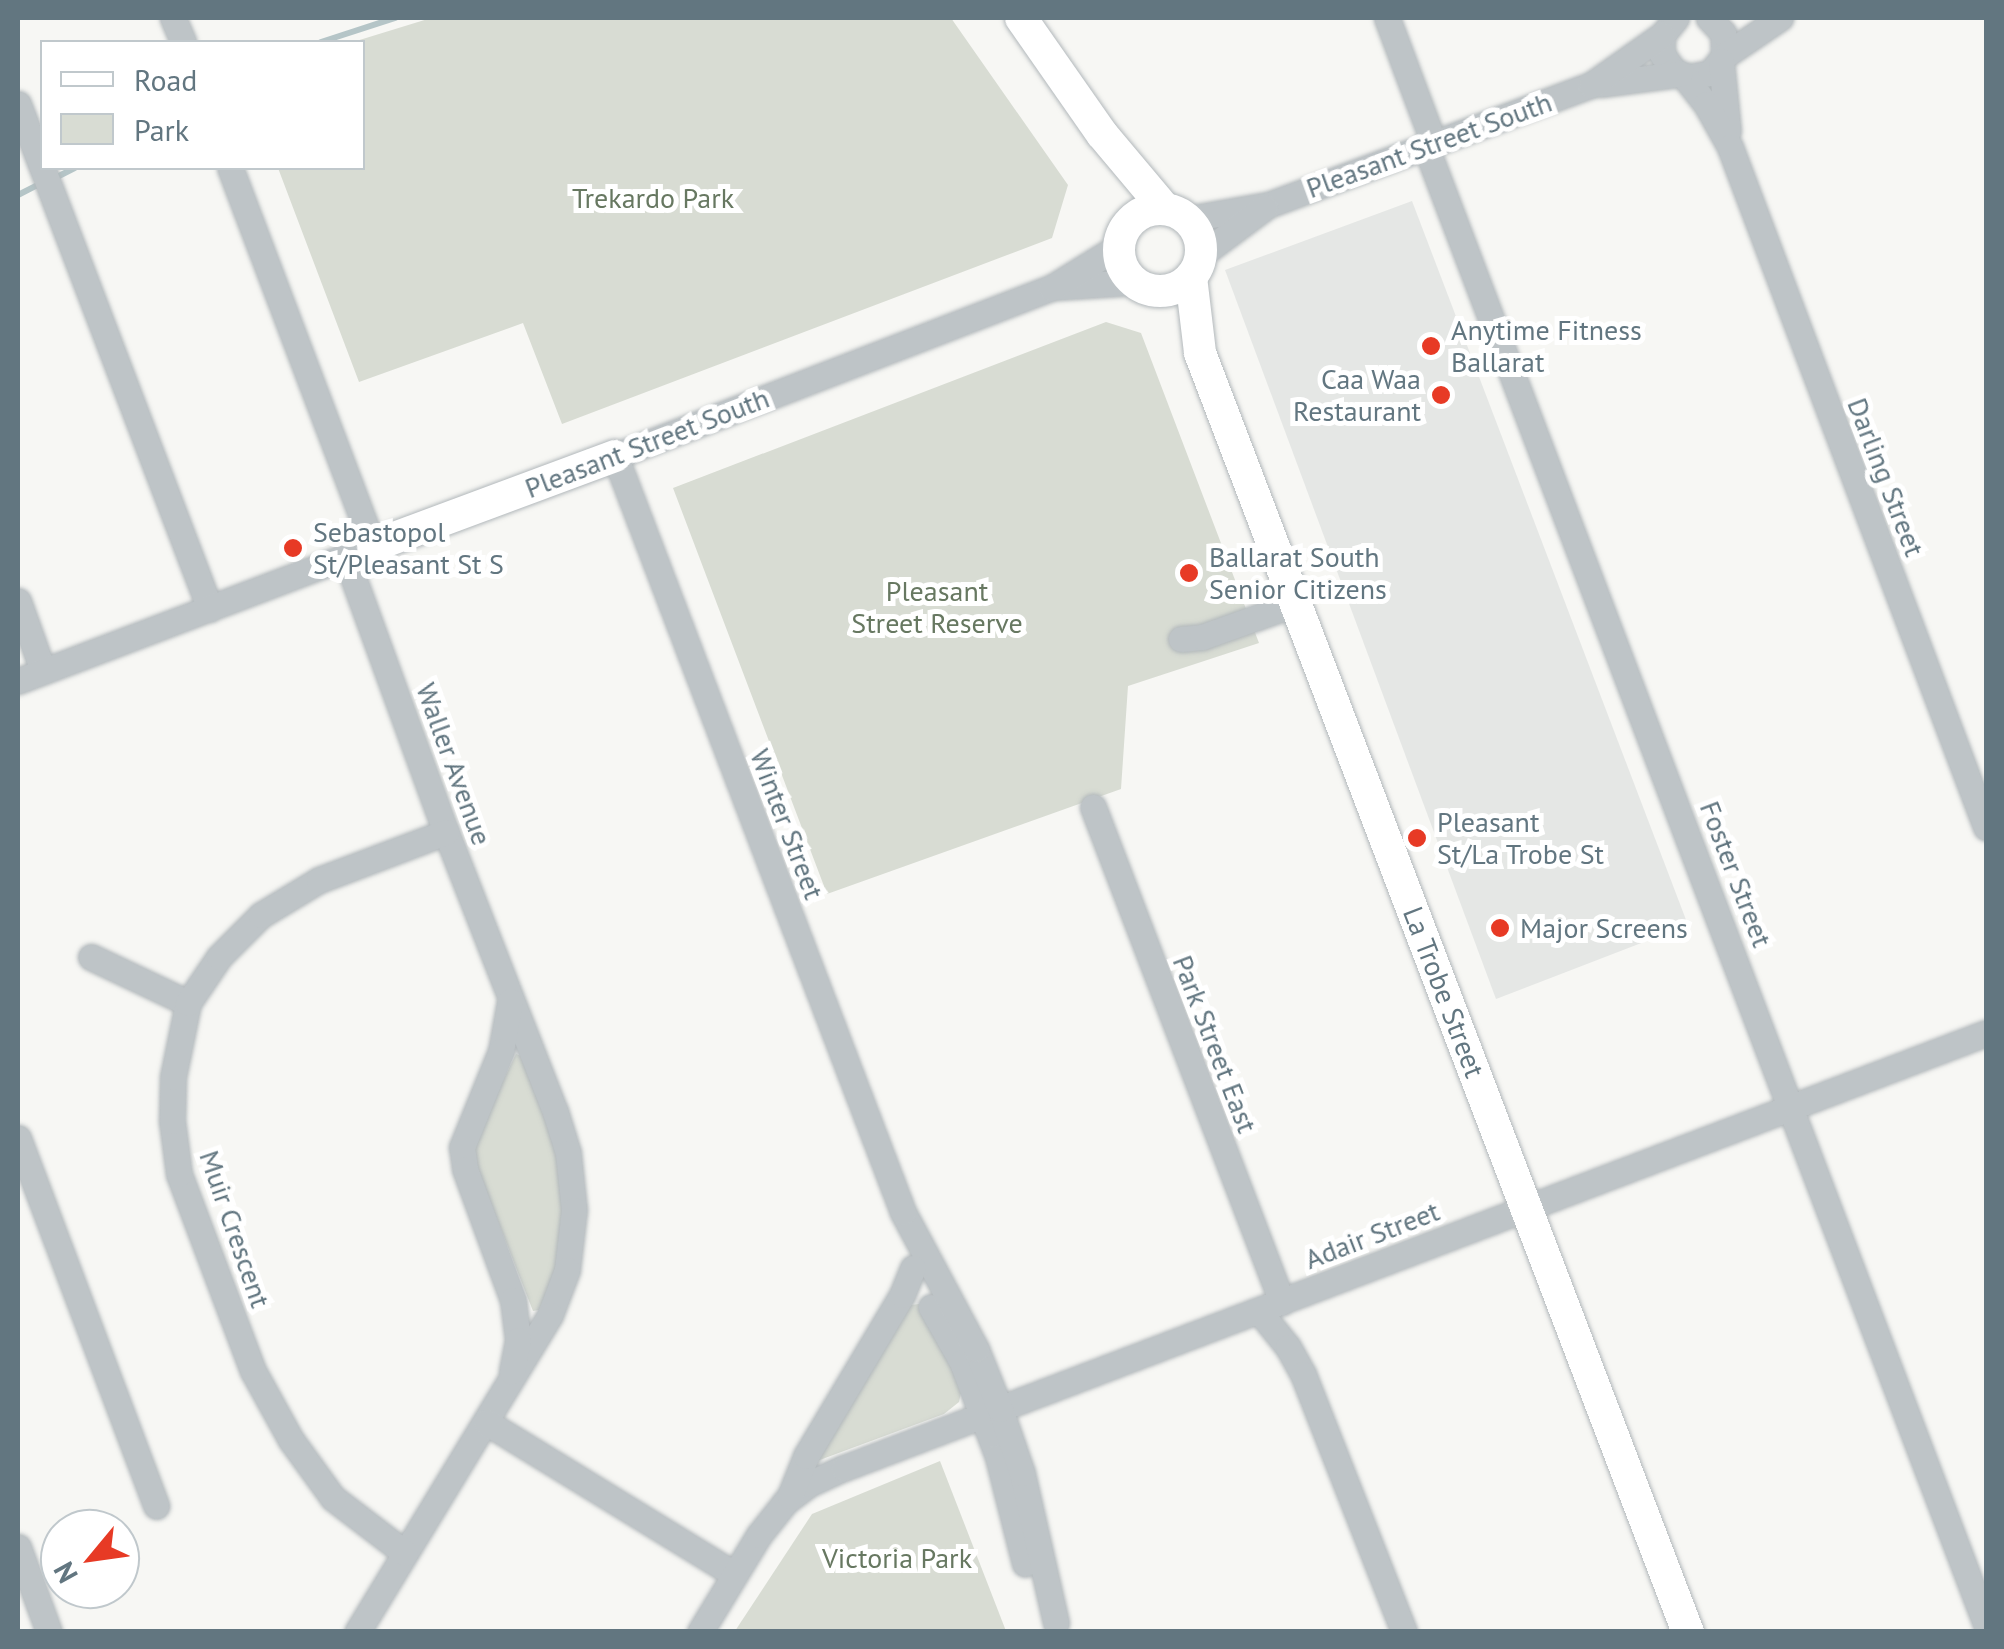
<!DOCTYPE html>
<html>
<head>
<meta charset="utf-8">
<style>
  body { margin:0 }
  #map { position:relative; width:2004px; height:1649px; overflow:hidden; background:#f7f7f4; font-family:"PT Sans",sans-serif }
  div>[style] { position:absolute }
  .built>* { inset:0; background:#e5e7e5 }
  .green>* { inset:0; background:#d8dcd3 }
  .stream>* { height:6px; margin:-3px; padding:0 3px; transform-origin:3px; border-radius:3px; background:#b5c5c7 }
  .roads { filter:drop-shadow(0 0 2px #b2b8bb) drop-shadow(0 0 2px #b2b8bb) }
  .minor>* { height:25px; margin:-12.5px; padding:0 12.5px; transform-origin:12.5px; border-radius:12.5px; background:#bec4c7 }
  .major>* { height:32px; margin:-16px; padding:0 16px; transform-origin:16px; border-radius:16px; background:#fff }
  .major>.ring { margin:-16px; padding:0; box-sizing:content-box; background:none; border:32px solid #fff; border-radius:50% }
  .dots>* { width:28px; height:28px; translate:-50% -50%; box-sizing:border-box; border:5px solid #fff; border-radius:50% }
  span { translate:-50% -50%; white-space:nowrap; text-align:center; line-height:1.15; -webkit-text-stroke:10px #fff; paint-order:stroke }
  .street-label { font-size:28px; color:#627680 }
  .park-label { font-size:28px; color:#677861 }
  .poi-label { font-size:28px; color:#627680 }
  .left { translate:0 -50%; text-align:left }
  .right { translate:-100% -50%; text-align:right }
  .frame { position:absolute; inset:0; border:20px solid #627680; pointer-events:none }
  .legend { position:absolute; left:40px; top:40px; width:325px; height:130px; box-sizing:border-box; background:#fff; border:2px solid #c0c8cc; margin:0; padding:12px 18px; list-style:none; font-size:30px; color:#627680 }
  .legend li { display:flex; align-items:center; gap:20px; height:50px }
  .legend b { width:50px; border:2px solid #c0c8cc }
  .north { position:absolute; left:40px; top:1509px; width:100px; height:100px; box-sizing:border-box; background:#fff; border:2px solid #c0c8cc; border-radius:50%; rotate:241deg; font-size:28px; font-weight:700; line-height:40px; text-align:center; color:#627680 }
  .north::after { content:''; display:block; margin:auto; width:35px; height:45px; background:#e73a25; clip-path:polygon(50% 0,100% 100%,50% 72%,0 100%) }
</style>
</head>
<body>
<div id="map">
  <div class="built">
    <i style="clip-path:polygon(1412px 201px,1688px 925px,1496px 999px,1225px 270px)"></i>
  </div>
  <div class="green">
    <i style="clip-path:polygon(431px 18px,951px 18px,1068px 185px,1052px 238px,562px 424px,523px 323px,359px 382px,278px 168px,362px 168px,362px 42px,353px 42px)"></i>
    <i style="clip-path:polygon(1106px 322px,1141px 333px,1259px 643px,1128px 686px,1121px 789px,827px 894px,673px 488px)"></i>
    <i style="clip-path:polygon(516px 1054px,521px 1056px,557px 1151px,563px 1218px,555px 1272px,539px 1310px,533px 1311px,477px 1168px,473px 1142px)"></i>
    <i style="clip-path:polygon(919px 1304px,962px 1388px,959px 1402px,944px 1414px,817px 1461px,904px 1316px,911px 1305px)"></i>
    <i style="clip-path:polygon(940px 1461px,1006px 1631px,735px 1631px,812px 1514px)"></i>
  </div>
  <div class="stream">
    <i style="left:321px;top:42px;width:78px;rotate:-18deg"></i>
    <i style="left:55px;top:178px;width:22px;rotate:-27deg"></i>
    <i style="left:18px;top:195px;width:20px;rotate:-27deg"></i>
  </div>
  <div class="roads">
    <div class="minor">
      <i style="left:173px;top:18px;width:26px;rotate:67deg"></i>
      <i style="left:1387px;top:18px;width:134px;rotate:69.5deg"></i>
      <i style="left:1676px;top:18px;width:22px;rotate:129deg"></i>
      <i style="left:1662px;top:35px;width:19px;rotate:90deg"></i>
      <i style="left:1662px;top:54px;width:21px;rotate:55deg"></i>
      <i style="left:1674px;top:71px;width:16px;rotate:22deg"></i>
      <i style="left:1689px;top:77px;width:21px;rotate:-11deg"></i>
      <i style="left:1710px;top:73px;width:22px;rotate:-51deg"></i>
      <i style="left:1724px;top:56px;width:23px;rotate:-92deg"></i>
      <i style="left:1723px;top:33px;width:21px;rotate:-133deg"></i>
      <i style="left:1724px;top:56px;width:68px;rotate:-34.2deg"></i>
      <i style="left:1721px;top:61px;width:70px;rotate:84.3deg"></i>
      <i style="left:1684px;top:76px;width:36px;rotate:52deg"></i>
      <i style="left:1706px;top:104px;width:49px;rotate:60.8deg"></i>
      <i style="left:1730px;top:147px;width:727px;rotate:69.37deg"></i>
      <i style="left:1601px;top:84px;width:79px;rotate:-7.3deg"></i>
      <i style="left:18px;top:104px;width:540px;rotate:69.18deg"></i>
      <i style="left:1426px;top:147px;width:1580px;rotate:69.24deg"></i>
      <i style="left:1188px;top:219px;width:81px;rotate:-9.9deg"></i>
      <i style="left:1268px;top:205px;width:345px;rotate:-20.4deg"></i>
      <i style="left:1591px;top:85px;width:87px;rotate:-35.2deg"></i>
      <i style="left:1201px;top:255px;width:79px;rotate:-36.7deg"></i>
      <i style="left:1056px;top:287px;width:78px;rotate:-3.7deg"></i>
      <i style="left:345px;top:555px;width:295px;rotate:70deg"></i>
      <i style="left:446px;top:832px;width:300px;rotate:68.7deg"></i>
      <i style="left:555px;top:1111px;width:44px;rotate:72.8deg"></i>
      <i style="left:568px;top:1153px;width:57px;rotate:84deg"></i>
      <i style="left:574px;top:1210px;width:60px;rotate:96.7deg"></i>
      <i style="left:567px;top:1270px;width:48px;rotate:110.7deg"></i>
      <i style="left:550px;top:1315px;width:371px;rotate:121.3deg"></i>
      <i style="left:18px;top:601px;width:74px;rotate:70.3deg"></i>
      <i style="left:1181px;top:639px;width:21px;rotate:-5deg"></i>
      <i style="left:1202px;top:637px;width:98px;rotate:-19.7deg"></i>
      <i style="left:18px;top:681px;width:380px;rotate:-20.8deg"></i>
      <i style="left:373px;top:546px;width:404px;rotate:-110.7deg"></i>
      <i style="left:1093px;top:807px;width:530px;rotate:69.1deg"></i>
      <i style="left:91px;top:957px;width:107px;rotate:25.4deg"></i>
      <i style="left:510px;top:1001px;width:51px;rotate:100.2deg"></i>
      <i style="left:501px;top:1051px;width:104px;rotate:112.1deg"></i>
      <i style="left:462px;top:1147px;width:22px;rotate:82deg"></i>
      <i style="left:465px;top:1169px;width:140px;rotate:69.9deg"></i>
      <i style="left:513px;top:1300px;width:40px;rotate:82.9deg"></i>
      <i style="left:518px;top:1340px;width:32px;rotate:101deg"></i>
      <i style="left:18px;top:1138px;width:393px;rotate:69.4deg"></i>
      <i style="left:931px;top:1307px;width:63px;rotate:60.6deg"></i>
      <i style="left:962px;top:1362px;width:102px;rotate:69.2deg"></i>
      <i style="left:998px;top:1457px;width:110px;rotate:75.8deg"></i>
      <i style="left:1259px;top:1311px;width:46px;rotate:51.1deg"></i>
      <i style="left:1288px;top:1347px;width:31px;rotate:61deg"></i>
      <i style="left:1303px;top:1374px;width:277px;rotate:68.6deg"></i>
      <i style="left:486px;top:1422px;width:291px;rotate:31.5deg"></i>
      <i style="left:785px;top:1502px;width:30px;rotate:-37deg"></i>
      <i style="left:809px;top:1484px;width:38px;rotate:-25deg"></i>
      <i style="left:844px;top:1468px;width:1222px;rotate:-20.85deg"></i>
      <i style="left:18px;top:1547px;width:90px;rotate:70deg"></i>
      <i style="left:405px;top:1553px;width:91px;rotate:-142.6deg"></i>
      <i style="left:333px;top:1498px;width:72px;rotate:-125.9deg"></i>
      <i style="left:291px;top:1440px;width:79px;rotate:-118.8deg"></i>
      <i style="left:253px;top:1371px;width:210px;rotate:-110.6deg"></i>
      <i style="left:179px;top:1174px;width:53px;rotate:-97.5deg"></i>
      <i style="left:172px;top:1121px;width:44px;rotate:-88.7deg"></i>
      <i style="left:173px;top:1077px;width:76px;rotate:-78.5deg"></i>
      <i style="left:188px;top:1003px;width:55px;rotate:-56deg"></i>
      <i style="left:219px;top:957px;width:59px;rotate:-45deg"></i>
      <i style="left:261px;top:915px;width:68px;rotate:-31.1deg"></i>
      <i style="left:319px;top:880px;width:136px;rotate:-20.7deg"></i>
      <i style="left:1056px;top:1623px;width:154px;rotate:-102.8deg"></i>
      <i style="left:1022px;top:1473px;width:68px;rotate:-109deg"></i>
      <i style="left:1000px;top:1409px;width:65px;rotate:-111.8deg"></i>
      <i style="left:976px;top:1349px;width:155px;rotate:-118.1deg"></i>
      <i style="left:903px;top:1212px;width:809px;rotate:-110.85deg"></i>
      <i style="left:615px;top:456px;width:467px;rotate:-21.1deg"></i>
      <i style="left:1051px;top:288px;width:80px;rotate:-31.7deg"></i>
      <i style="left:700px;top:1632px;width:114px;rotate:-58.7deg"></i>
      <i style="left:759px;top:1535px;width:50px;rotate:-51.5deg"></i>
      <i style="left:790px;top:1496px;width:43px;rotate:-68.2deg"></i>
      <i style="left:806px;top:1456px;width:187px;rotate:-59.2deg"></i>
      <i style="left:902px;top:1295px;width:29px;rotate:-68deg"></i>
    </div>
    <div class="major">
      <i style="left:1021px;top:18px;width:141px;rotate:55.1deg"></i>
      <i style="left:1102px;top:134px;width:97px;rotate:50deg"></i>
      <i class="ring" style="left:1119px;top:209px;width:50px;height:50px"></i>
      <i style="left:1191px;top:277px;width:77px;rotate:83.2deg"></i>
      <i style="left:1200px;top:353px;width:1369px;rotate:69.12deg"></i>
      <i style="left:373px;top:546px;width:258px;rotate:-20.4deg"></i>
    </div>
  </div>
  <div class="dots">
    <i style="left:1431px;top:346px;background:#e73a25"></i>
    <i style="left:1441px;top:395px;background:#e73a25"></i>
    <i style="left:293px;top:548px;background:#e73a25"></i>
    <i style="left:1189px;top:573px;background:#e73a25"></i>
    <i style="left:1417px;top:838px;background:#e73a25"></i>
    <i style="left:1500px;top:928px;background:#e73a25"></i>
  </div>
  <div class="street-label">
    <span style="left:1429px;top:145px;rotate:-20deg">Pleasant Street South</span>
    <span style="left:647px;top:443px;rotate:-21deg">Pleasant Street South</span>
    <span style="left:1886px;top:477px;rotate:69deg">Darling Street</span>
    <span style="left:454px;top:764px;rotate:70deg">Waller Avenue</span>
    <span style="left:787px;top:824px;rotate:69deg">Winter Street</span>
    <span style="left:1736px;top:874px;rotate:69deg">Foster Street</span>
    <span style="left:1444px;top:992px;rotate:69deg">La Trobe Street</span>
    <span style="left:1215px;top:1044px;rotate:69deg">Park Street East</span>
    <span style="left:235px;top:1229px;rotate:71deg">Muir Crescent</span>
    <span style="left:1372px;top:1235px;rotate:-21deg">Adair Street</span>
  </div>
  <div class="park-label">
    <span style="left:653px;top:198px">Trekardo Park</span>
    <span style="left:937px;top:607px">Pleasant<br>Street Reserve</span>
    <span style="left:897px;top:1558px">Victoria Park</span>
  </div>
  <div class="poi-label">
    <span class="left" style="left:1451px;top:346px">Anytime Fitness<br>Ballarat</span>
    <span class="right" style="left:1421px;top:395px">Caa Waa<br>Restaurant</span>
    <span class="left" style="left:313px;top:548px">Sebastopol<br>St/Pleasant St S</span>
    <span class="left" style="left:1209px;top:573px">Ballarat South<br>Senior Citizens</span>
    <span class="left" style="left:1437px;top:838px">Pleasant<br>St/La Trobe St</span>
    <span class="left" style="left:1520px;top:928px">Major Screens</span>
  </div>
  <div class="frame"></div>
  <ul class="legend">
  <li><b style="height:12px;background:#fff"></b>Road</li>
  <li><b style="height:28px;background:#d8dcd3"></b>Park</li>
  </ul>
  <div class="north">N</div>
</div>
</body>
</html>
